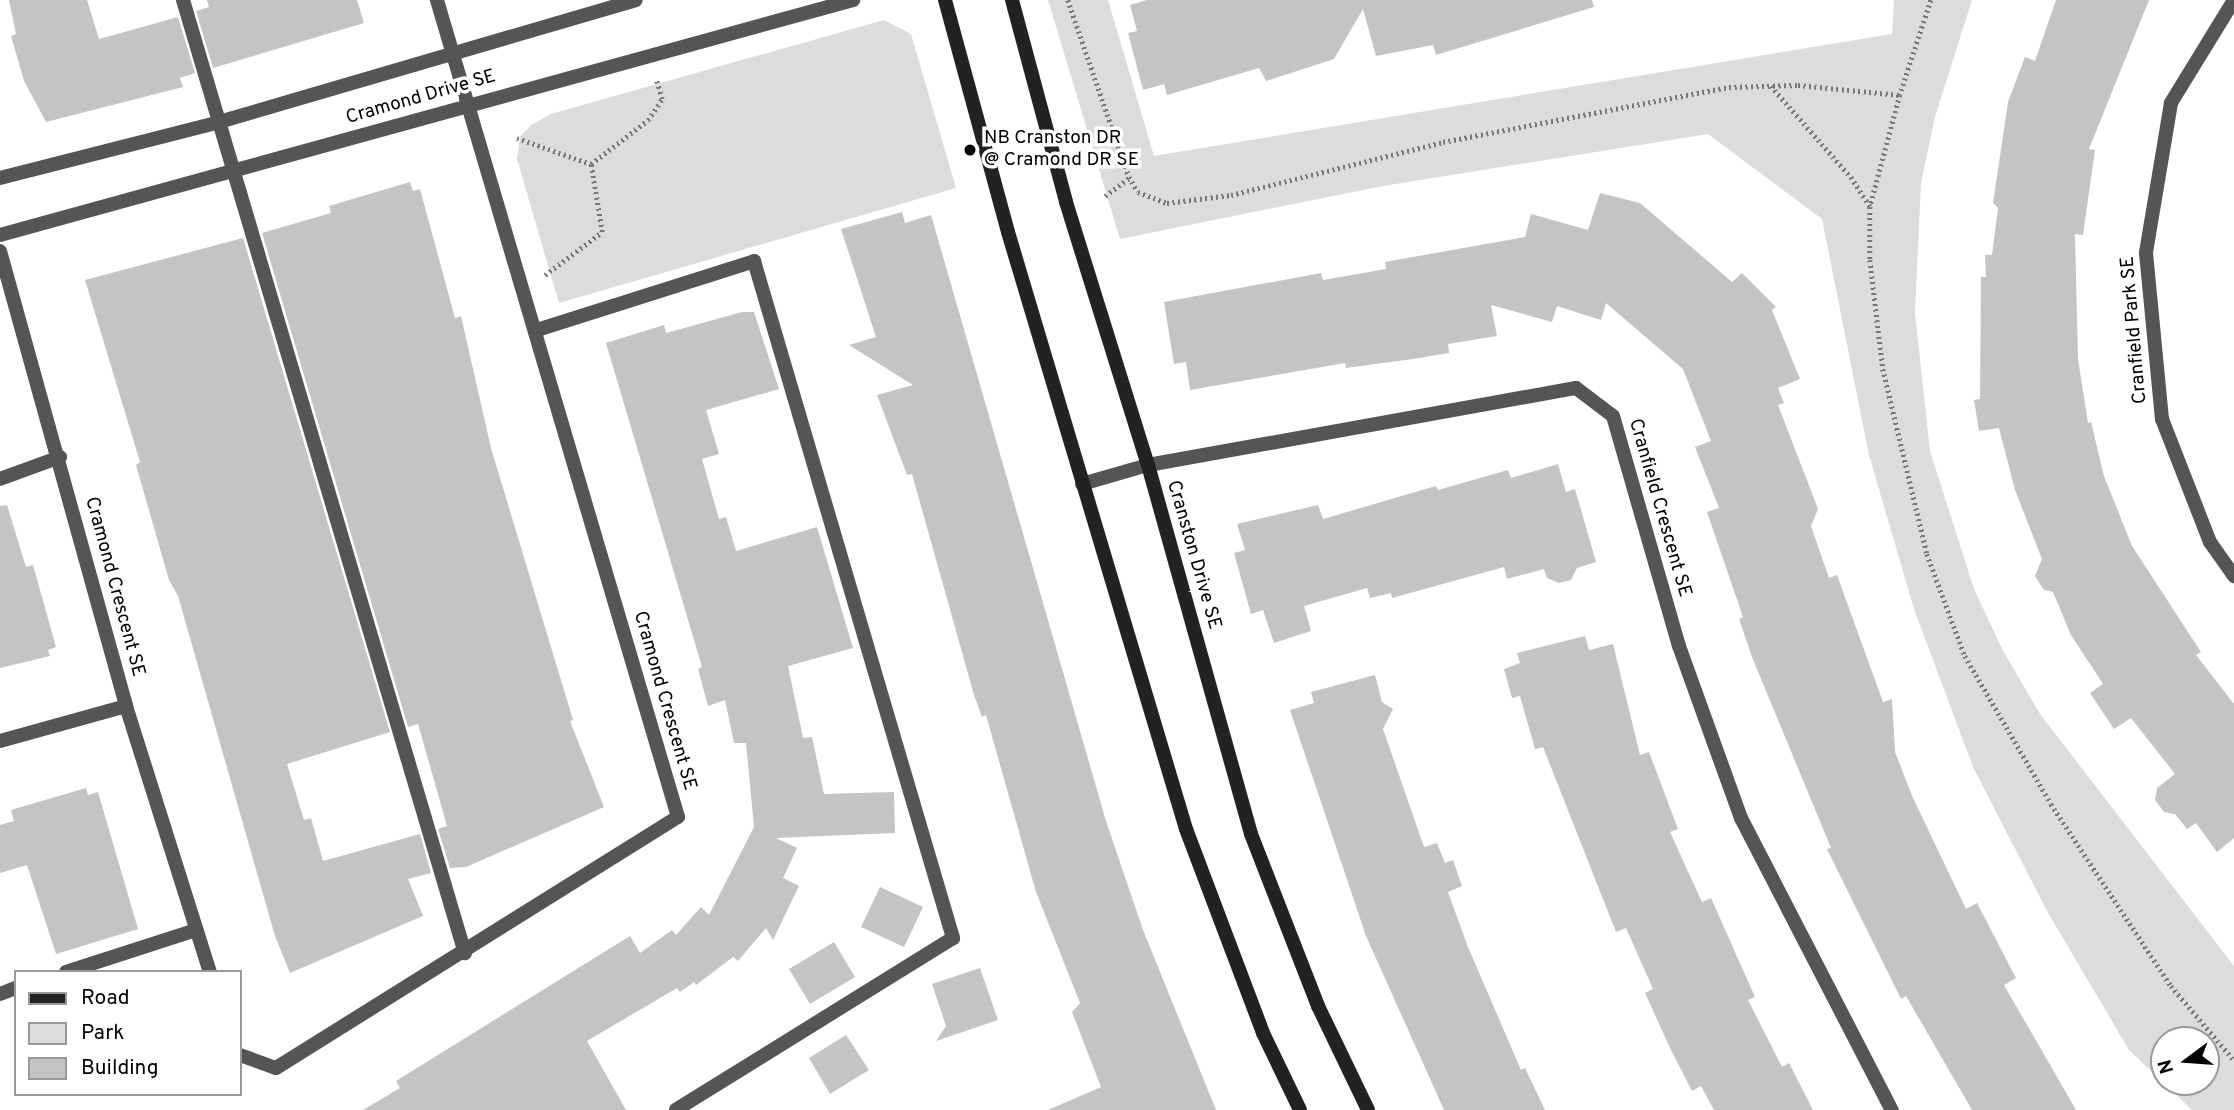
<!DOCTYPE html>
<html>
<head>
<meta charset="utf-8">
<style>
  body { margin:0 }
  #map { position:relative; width:2234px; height:1110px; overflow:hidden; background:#fff; font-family:Overpass,sans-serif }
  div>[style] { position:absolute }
  .green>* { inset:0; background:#dcdcdc }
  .building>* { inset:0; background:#c4c4c4 }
  .path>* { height:4.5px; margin-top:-2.25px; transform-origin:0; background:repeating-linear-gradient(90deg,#777 0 2px,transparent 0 5.5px) }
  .lane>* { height:14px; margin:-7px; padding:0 7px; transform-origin:7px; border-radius:7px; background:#555 }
  .street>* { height:14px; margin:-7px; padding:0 7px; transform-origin:7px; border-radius:7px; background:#555 }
  .secondary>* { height:14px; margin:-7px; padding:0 7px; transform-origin:7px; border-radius:7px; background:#222 }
  .dots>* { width:19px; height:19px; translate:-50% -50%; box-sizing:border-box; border:4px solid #fff; border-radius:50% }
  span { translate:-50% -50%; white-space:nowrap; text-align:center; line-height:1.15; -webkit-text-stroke:7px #fff; paint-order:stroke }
  .street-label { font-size:19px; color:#000 }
  .poi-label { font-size:19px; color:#000 }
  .left { translate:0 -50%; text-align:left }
  .legend { position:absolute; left:14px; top:970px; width:228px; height:126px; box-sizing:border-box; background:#fff; border:2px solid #999; margin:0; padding:9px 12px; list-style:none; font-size:21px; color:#000 }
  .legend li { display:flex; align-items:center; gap:14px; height:35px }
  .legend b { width:35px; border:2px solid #999 }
  .north { position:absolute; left:2150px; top:1026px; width:70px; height:70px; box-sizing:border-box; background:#fff; border:2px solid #999; border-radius:50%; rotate:254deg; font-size:19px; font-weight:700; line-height:28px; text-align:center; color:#000 }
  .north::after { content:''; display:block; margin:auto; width:24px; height:32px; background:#000; clip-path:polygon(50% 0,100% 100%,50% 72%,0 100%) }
</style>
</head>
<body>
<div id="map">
  <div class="green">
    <i style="clip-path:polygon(evenodd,1048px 0,1108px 0,1154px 156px,1892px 34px,1894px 0,1972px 0,1935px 117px,1921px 183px,1915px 313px,1930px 451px,1974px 589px,2003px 651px,2040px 714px,2234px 966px,2234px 1110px,2192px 1110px,2129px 1050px,2047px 911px,1973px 767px,1914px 609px,1869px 455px,1822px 219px,1708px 134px,1383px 186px,1120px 239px,1048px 0,2206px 1040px,2206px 1082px,2164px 1082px,2164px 1040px,2206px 1040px)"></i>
    <i style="clip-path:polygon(884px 20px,911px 34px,956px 188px,559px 303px,517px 159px,520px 137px,531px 125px,551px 114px)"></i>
  </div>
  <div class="building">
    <i style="clip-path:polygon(9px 0,87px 0,99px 39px,178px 17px,195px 73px,180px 78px,183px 87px,46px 122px,24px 81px,11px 36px,16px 34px)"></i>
    <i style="clip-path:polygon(207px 0,357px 0,364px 23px,213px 68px,196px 11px,209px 7px)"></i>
    <i style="clip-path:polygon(1147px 0,1592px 0,1594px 7px,1436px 55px,1433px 45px,1376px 56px,1363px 9px,1334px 59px,1266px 81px,1259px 68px,1167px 95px,1164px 84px,1143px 90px,1128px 33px,1137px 31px,1130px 5px)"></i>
    <i style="clip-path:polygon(2056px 0,2149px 0,2089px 149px,2095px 150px,2083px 235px,2075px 234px,2078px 359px,2088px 423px,2091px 422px,2104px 476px,2132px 546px,2201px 652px,2196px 655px,2234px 704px,2234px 838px,2217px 852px,2196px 823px,2187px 829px,2175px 814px,2164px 812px,2155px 800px,2157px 788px,2175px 774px,2131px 718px,2114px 729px,2090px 693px,2103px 684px,2071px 635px,2053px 592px,2044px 590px,2035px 576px,2042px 559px,2015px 490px,1999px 428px,1979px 431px,1974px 400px,1980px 399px,1981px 277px,1986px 277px,1985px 255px,1992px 255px,1998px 208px,1993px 203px,2008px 102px,2025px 57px,2035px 61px)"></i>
    <i style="clip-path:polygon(410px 182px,413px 191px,420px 189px,455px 318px,461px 316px,491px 448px,573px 720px,570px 721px,604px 807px,466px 867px,450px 868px,438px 829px,447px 826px,418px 724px,408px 727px,262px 233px,331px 213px,329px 206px)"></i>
    <i style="clip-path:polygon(1600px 193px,1640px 203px,1732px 282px,1742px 273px,1776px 307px,1772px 310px,1800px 379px,1778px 388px,1784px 403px,1778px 405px,1818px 509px,1811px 526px,1829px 578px,1837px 575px,1883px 702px,1892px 699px,1895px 752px,1913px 798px,1966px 909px,1977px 903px,2016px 978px,2004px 985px,2076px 1110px,1972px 1110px,1906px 996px,1901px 999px,1827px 849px,1831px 848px,1752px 657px,1739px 619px,1743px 617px,1707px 512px,1719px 508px,1695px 447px,1711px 441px,1683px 369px,1606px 303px,1601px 320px,1557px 306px,1552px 322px,1491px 305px,1497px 336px,1448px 344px,1449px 353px,1413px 359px,1346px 368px,1345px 363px,1190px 390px,1186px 362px,1174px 364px,1164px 302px,1321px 273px,1323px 280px,1386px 269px,1385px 262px,1525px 237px,1531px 214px,1588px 230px)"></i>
    <i style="clip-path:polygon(902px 212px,905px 223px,931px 215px,1106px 821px,1143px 930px,1216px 1110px,1048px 1110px,1101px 1087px,1072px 1012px,1080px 1003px,1036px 892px,986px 715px,982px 717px,974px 695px,912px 474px,907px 475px,877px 395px,913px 385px,849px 345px,876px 337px,841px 229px)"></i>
    <i style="clip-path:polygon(243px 238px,390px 732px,287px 764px,304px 820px,311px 818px,323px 861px,420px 834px,431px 873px,408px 879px,423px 916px,290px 973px,275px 936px,178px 596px,169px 580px,136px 465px,140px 462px,85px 280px)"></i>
    <i style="clip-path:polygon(742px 312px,754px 312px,779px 389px,706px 410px,719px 454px,702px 459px,719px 519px,726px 517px,736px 551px,817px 527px,853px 648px,788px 666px,803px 738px,812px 737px,824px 794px,894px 792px,895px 833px,776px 838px,797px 848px,783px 878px,799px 886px,773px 940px,766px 928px,738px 961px,733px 957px,696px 985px,694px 982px,680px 992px,677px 988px,587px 1041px,626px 1110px,363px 1110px,400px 1088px,396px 1081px,630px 936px,640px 953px,672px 930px,676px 935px,701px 907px,709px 915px,754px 827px,746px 743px,734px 743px,725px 700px,708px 706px,698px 669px,702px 667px,606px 343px,664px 325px,666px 333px)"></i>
    <i style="clip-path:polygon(1558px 464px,1566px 492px,1575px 489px,1596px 562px,1577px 568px,1571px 580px,1559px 583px,1547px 578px,1544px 569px,1507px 579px,1504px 567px,1392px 598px,1391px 593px,1370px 598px,1367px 588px,1304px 606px,1311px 631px,1274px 643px,1263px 610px,1251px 614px,1234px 553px,1245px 550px,1237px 524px,1318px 505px,1323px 519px,1436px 486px,1438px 490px,1508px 470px,1511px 478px)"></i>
    <i style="clip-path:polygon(7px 505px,26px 567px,33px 565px,56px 647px,48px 650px,50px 656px,0 668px,0 506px)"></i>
    <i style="clip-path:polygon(1585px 636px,1589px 650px,1613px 644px,1640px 755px,1649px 752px,1678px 829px,1670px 832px,1702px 902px,1711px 898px,1755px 997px,1748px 1000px,1782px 1067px,1789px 1063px,1813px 1110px,1714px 1110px,1701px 1086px,1692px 1091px,1670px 1048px,1645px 993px,1653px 989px,1626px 928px,1616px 932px,1543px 747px,1535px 749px,1520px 696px,1512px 698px,1504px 669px,1520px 663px,1517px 653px)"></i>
    <i style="clip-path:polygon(1375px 675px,1382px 702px,1393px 709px,1383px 729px,1424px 847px,1437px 843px,1445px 863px,1453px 860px,1462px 886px,1448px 892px,1468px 947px,1521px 1070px,1525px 1068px,1545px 1110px,1444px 1110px,1366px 936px,1290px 710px,1314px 703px,1311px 692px)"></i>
    <i style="clip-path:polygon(86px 788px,88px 795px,98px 792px,138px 929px,56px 954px,27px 865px,0 873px,0 825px,14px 821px,11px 810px)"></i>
    <i style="clip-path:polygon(880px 887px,923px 907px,904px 947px,861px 927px)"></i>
    <i style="clip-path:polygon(834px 942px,855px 977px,810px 1004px,789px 969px)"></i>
    <i style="clip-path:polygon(980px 968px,998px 1020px,936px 1041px,946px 1026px,932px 984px)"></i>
    <i style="clip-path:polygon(846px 1035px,869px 1070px,830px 1094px,809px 1058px)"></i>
  </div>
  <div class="path">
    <i style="left:1068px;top:0;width:187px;rotate:71deg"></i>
    <i style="left:1129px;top:177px;width:17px;rotate:59deg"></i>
    <i style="left:1138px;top:192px;width:31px;rotate:21deg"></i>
    <i style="left:1167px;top:203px;width:64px;rotate:-7.1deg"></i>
    <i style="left:1231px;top:195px;width:219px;rotate:-14deg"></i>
    <i style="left:1443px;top:142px;width:291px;rotate:-10.9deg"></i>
    <i style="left:1729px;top:87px;width:69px;rotate:-1.7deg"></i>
    <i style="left:1798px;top:85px;width:102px;rotate:5.6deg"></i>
    <i style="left:1931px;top:0;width:100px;rotate:108.1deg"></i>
    <i style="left:1900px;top:95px;width:116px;rotate:105deg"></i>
    <i style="left:1870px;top:207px;width:53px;rotate:90deg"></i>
    <i style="left:1870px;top:260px;width:110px;rotate:83.2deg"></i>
    <i style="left:1883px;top:369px;width:190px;rotate:76.6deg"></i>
    <i style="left:1927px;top:554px;width:109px;rotate:69.6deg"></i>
    <i style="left:1965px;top:656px;width:171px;rotate:59.8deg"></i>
    <i style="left:2051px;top:804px;width:218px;rotate:56.6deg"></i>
    <i style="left:2171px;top:986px;width:97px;rotate:49.6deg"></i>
    <i style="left:1771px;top:86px;width:121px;rotate:48.7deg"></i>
    <i style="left:1851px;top:177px;width:35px;rotate:57deg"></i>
    <i style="left:517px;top:138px;width:78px;rotate:19.4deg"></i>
    <i style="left:1105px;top:196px;width:30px;rotate:-37deg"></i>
    <i style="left:545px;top:275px;width:71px;rotate:-37deg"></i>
    <i style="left:602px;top:232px;width:69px;rotate:-99.2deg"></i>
    <i style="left:591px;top:164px;width:72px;rotate:-37.7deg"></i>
    <i style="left:648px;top:120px;width:25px;rotate:-56deg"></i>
    <i style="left:662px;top:99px;width:21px;rotate:-107deg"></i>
  </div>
  <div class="lane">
    <i style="left:183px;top:0;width:994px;rotate:73.52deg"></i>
    <i style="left:537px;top:330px;width:228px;rotate:-17.6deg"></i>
    <i style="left:754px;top:261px;width:706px;rotate:73.62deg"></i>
    <i style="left:953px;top:938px;width:326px;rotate:148.2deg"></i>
    <i style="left:0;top:479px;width:64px;rotate:-20.1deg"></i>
    <i style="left:66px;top:972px;width:137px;rotate:-17.9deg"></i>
    <i style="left:0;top:994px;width:17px;rotate:-21deg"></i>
  </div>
  <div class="street">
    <i style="left:2234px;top:0;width:121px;rotate:121.5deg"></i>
    <i style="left:2171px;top:103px;width:152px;rotate:99.5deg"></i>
    <i style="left:2146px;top:253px;width:167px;rotate:84.5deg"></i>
    <i style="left:2162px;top:419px;width:132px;rotate:68.7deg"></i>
    <i style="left:2210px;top:542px;width:42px;rotate:54.8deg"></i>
    <i style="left:0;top:178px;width:226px;rotate:-14.3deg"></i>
    <i style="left:219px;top:122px;width:434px;rotate:-16.3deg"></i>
    <i style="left:0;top:235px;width:885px;rotate:-15.4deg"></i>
    <i style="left:0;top:251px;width:472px;rotate:74.5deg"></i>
    <i style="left:126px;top:706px;width:279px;rotate:72.5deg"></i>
    <i style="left:1082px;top:484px;width:69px;rotate:-16.1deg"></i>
    <i style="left:1148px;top:465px;width:435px;rotate:-10.2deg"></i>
    <i style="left:1576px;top:388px;width:46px;rotate:37.1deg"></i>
    <i style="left:1613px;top:416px;width:239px;rotate:74deg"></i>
    <i style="left:1679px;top:646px;width:183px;rotate:70.2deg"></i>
    <i style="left:1741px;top:818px;width:329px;rotate:62.7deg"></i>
    <i style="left:0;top:741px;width:131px;rotate:-15.5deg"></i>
    <i style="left:240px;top:1055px;width:38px;rotate:20deg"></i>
    <i style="left:276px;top:1068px;width:474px;rotate:-32deg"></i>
    <i style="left:678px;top:817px;width:852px;rotate:-106.44deg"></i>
  </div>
  <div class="secondary">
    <i style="left:945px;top:0;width:240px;rotate:74.8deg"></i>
    <i style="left:1008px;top:232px;width:623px;rotate:73.4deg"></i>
    <i style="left:1186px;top:829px;width:218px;rotate:69.3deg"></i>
    <i style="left:1263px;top:1033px;width:85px;rotate:64.3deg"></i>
    <i style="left:1012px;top:0;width:209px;rotate:75deg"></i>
    <i style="left:1066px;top:202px;width:275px;rotate:72.7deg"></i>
    <i style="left:1148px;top:465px;width:383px;rotate:74.4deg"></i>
    <i style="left:1251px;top:834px;width:185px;rotate:68.7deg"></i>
    <i style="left:1318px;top:1006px;width:115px;rotate:64.3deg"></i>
  </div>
  <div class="dots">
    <i style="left:970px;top:150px;background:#000"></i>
  </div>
  <div class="street-label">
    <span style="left:421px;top:98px;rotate:-16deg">Cramond Drive SE</span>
    <span style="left:2135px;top:330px;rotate:-95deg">Cranfield Park SE</span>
    <span style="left:1659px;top:508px;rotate:74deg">Cranfield Crescent SE</span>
    <span style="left:1193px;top:555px;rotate:74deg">Cranston Drive SE</span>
    <span style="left:114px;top:587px;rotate:75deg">Cramond Crescent SE</span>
    <span style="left:664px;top:701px;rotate:74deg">Cramond Crescent SE</span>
  </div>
  <div class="poi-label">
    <span class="left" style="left:984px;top:150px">NB Cranston DR<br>@ Cramond DR SE</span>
  </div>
  <ul class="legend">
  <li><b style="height:9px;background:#222"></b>Road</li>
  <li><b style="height:19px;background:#dcdcdc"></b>Park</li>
  <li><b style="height:19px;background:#c4c4c4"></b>Building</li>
  </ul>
  <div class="north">N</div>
</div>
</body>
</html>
